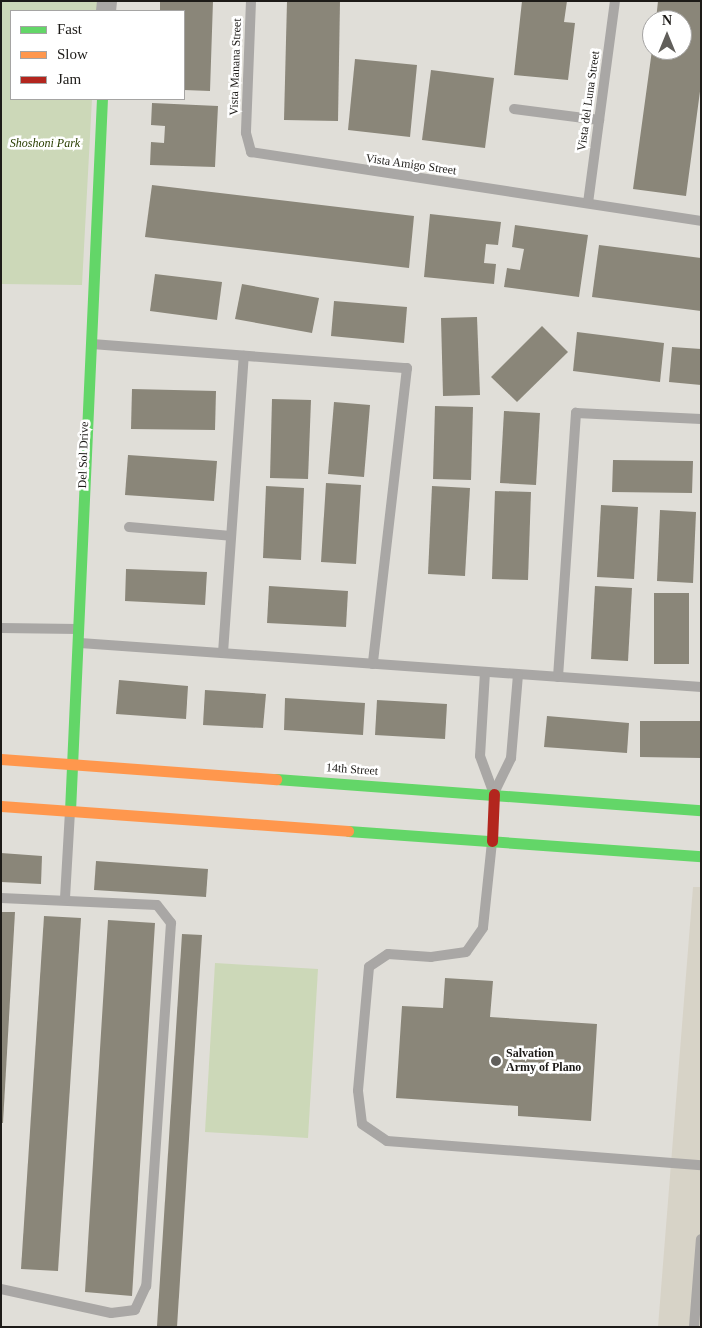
<!DOCTYPE html>
<html>
<head>
<meta charset="utf-8">
<style>
  body { margin:0 }
  #map { position:relative; width:702px; height:1328px; overflow:hidden; background:#e0ded8; font-family:"Times New Roman",serif }
  div>[style] { position:absolute }
  .built>* { inset:0; background:#d7d3c7 }
  .green>* { inset:0; background:#ccd8b8 }
  .building>* { inset:0; background:#8a8679 }
  .lane>* { height:10px; margin:-5px; padding:0 5px; transform-origin:5px; border-radius:5px; background:#a9a7a5 }
  .street>* { height:20px; margin:-10px; padding:0 10px; transform-origin:10px; border-radius:10px; background:#a9a7a5 }
  .fast>* { height:11px; margin:-5.5px; padding:0 5.5px; transform-origin:5.5px; border-radius:5.5px; background:#63d668 }
  .slow>* { height:11px; margin:-5.5px; padding:0 5.5px; transform-origin:5.5px; border-radius:5.5px; background:#ff974d }
  .jam>* { height:11px; margin:-5.5px; padding:0 5.5px; transform-origin:5.5px; border-radius:5.5px; background:#b3261e }
  .dots>* { width:14px; height:14px; translate:-50% -50%; box-sizing:border-box; border:2px solid #fff; border-radius:50% }
  span { translate:-50% -50%; white-space:nowrap; text-align:center; line-height:1.15; -webkit-text-stroke:5px #fff; paint-order:stroke }
  .street-label { font-size:12px; color:#1d1b18 }
  .park-label { font-size:12px; color:#293e00; font-style:italic }
  .poi-label { font-size:12px; color:#1d1b18; font-weight:700 }
  .left { translate:0 -50%; text-align:left }
  .frame { position:absolute; inset:0; border:2px solid #1d1b18; pointer-events:none }
  .legend { position:absolute; left:10px; top:10px; width:175px; height:90px; box-sizing:border-box; background:#fff; border:1px solid #a5a4a3; margin:0; padding:6px 9px; list-style:none; font-size:15px; color:#1d1b18 }
  .legend li { display:flex; align-items:center; gap:10px; height:25px }
  .legend b { width:25px; border:1px solid #a5a4a3 }
  .north { position:absolute; left:642px; top:10px; width:50px; height:50px; box-sizing:border-box; background:#fff; border:1px solid #a5a4a3; border-radius:50%; rotate:0deg; font-size:14px; font-weight:700; line-height:20px; text-align:center; color:#1d1b18 }
  .north::after { content:''; display:block; margin:auto; width:18px; height:22px; background:#615f5b; clip-path:polygon(50% 0,100% 100%,50% 72%,0 100%) }
</style>
</head>
<body>
<div id="map">
  <div class="built">
    <i style="clip-path:polygon(693px 887px,701px 887px,701px 1327px,658px 1327px)"></i>
  </div>
  <div class="green">
    <i style="clip-path:polygon(1px 1px,97px 1px,97px 11px,11px 11px,11px 99px,92px 99px,82px 285px,1px 284px)"></i>
    <i style="clip-path:polygon(215px 963px,318px 969px,308px 1138px,205px 1132px)"></i>
  </div>
  <div class="building">
    <i style="clip-path:polygon(160px 1px,213px 1px,210px 91px,184px 90px,184px 11px,160px 11px)"></i>
    <i style="clip-path:polygon(287px 1px,340px 1px,338px 121px,284px 120px)"></i>
    <i style="clip-path:polygon(522px 1px,567px 1px,564px 22px,575px 23px,568px 80px,514px 75px)"></i>
    <i style="clip-path:polygon(658px 1px,701px 1px,701px 84px,686px 196px,633px 189px,652px 50px,682px 50px,682px 20px,656px 20px)"></i>
    <i style="clip-path:polygon(355px 59px,417px 65px,410px 137px,348px 130px)"></i>
    <i style="clip-path:polygon(431px 70px,494px 78px,485px 148px,422px 140px)"></i>
    <i style="clip-path:polygon(152px 103px,218px 106px,215px 167px,150px 165px,151px 142px,164px 143px,165px 126px,151px 125px)"></i>
    <i style="clip-path:polygon(152px 185px,414px 216px,409px 268px,145px 237px)"></i>
    <i style="clip-path:polygon(430px 214px,501px 222px,498px 245px,486px 244px,484px 263px,496px 264px,494px 284px,424px 277px)"></i>
    <i style="clip-path:polygon(515px 225px,588px 235px,579px 297px,504px 287px,507px 268px,520px 270px,524px 249px,512px 247px)"></i>
    <i style="clip-path:polygon(599px 245px,701px 258px,701px 311px,592px 297px)"></i>
    <i style="clip-path:polygon(155px 274px,222px 282px,217px 320px,150px 311px)"></i>
    <i style="clip-path:polygon(242px 284px,319px 298px,312px 333px,235px 319px)"></i>
    <i style="clip-path:polygon(334px 301px,407px 307px,404px 343px,331px 336px)"></i>
    <i style="clip-path:polygon(477px 317px,480px 395px,443px 396px,441px 318px)"></i>
    <i style="clip-path:polygon(542px 326px,568px 352px,517px 402px,491px 377px)"></i>
    <i style="clip-path:polygon(577px 332px,664px 343px,660px 382px,573px 371px)"></i>
    <i style="clip-path:polygon(672px 347px,701px 349px,701px 385px,669px 382px)"></i>
    <i style="clip-path:polygon(132px 389px,216px 391px,215px 430px,131px 429px)"></i>
    <i style="clip-path:polygon(272px 399px,311px 400px,308px 479px,270px 478px)"></i>
    <i style="clip-path:polygon(334px 402px,370px 405px,364px 477px,328px 474px)"></i>
    <i style="clip-path:polygon(435px 406px,473px 407px,471px 480px,433px 479px)"></i>
    <i style="clip-path:polygon(504px 411px,540px 413px,536px 485px,500px 483px)"></i>
    <i style="clip-path:polygon(128px 455px,217px 461px,214px 501px,125px 495px)"></i>
    <i style="clip-path:polygon(613px 460px,693px 461px,692px 493px,612px 492px)"></i>
    <i style="clip-path:polygon(326px 483px,361px 485px,356px 564px,321px 562px)"></i>
    <i style="clip-path:polygon(266px 486px,304px 488px,301px 560px,263px 558px)"></i>
    <i style="clip-path:polygon(432px 486px,470px 488px,465px 576px,428px 574px)"></i>
    <i style="clip-path:polygon(495px 491px,531px 492px,528px 580px,492px 579px)"></i>
    <i style="clip-path:polygon(601px 505px,638px 507px,634px 579px,597px 577px)"></i>
    <i style="clip-path:polygon(660px 510px,696px 512px,693px 583px,657px 581px)"></i>
    <i style="clip-path:polygon(126px 569px,207px 572px,205px 605px,125px 601px)"></i>
    <i style="clip-path:polygon(269px 586px,348px 591px,346px 627px,267px 623px)"></i>
    <i style="clip-path:polygon(595px 586px,632px 588px,628px 661px,591px 659px)"></i>
    <i style="clip-path:polygon(654px 593px,689px 593px,689px 664px,654px 664px)"></i>
    <i style="clip-path:polygon(119px 680px,188px 686px,186px 719px,116px 714px)"></i>
    <i style="clip-path:polygon(205px 690px,266px 694px,263px 728px,203px 725px)"></i>
    <i style="clip-path:polygon(285px 698px,365px 703px,363px 735px,284px 730px)"></i>
    <i style="clip-path:polygon(377px 700px,447px 704px,445px 739px,375px 735px)"></i>
    <i style="clip-path:polygon(547px 716px,629px 723px,627px 753px,544px 747px)"></i>
    <i style="clip-path:polygon(640px 721px,701px 721px,701px 758px,640px 757px)"></i>
    <i style="clip-path:polygon(1px 853px,42px 856px,41px 884px,1px 882px)"></i>
    <i style="clip-path:polygon(96px 861px,208px 869px,206px 897px,94px 890px)"></i>
    <i style="clip-path:polygon(1px 912px,15px 912px,3px 1123px,1px 1123px)"></i>
    <i style="clip-path:polygon(44px 916px,81px 918px,58px 1271px,21px 1269px)"></i>
    <i style="clip-path:polygon(108px 920px,155px 923px,132px 1296px,85px 1292px)"></i>
    <i style="clip-path:polygon(182px 934px,202px 935px,177px 1327px,171px 1327px,157px 1326px)"></i>
    <i style="clip-path:polygon(445px 978px,493px 981px,490px 1017px,597px 1024px,591px 1121px,518px 1116px,518px 1106px,396px 1098px,402px 1006px,443px 1008px)"></i>
  </div>
  <div class="lane">
    <i style="left:251px;top:1px;width:132px;rotate:92.2deg"></i>
    <i style="left:246px;top:133px;width:20px;rotate:75deg"></i>
    <i style="left:251px;top:152px;width:455px;rotate:8.7deg"></i>
    <i style="left:514px;top:109px;width:86px;rotate:7.4deg"></i>
    <i style="left:588px;top:203px;width:204px;rotate:-82.4deg"></i>
    <i style="left:92px;top:344px;width:316px;rotate:4.4deg"></i>
    <i style="left:407px;top:368px;width:298px;rotate:96.6deg"></i>
    <i style="left:129px;top:527px;width:102px;rotate:5deg"></i>
    <i style="left:1px;top:628px;width:77px;rotate:0.7deg"></i>
    <i style="left:80px;top:643px;width:623px;rotate:4.05deg"></i>
    <i style="left:223px;top:653px;width:298px;rotate:-86deg"></i>
    <i style="left:485px;top:672px;width:84px;rotate:93.4deg"></i>
    <i style="left:480px;top:756px;width:40px;rotate:69.8deg"></i>
    <i style="left:558px;top:677px;width:265px;rotate:-86.1deg"></i>
    <i style="left:576px;top:413px;width:125px;rotate:2.7deg"></i>
    <i style="left:494px;top:793px;width:39px;rotate:-64deg"></i>
    <i style="left:511px;top:758px;width:83px;rotate:-85.2deg"></i>
    <i style="left:492px;top:842px;width:86px;rotate:96deg"></i>
    <i style="left:483px;top:928px;width:29px;rotate:125deg"></i>
    <i style="left:466px;top:952px;width:35px;rotate:172deg"></i>
    <i style="left:431px;top:957px;width:43px;rotate:-176deg"></i>
    <i style="left:388px;top:954px;width:23px;rotate:146deg"></i>
    <i style="left:369px;top:967px;width:124px;rotate:95.1deg"></i>
    <i style="left:358px;top:1091px;width:33px;rotate:83deg"></i>
    <i style="left:362px;top:1124px;width:30px;rotate:34deg"></i>
    <i style="left:387px;top:1141px;width:315px;rotate:4.4deg"></i>
    <i style="left:1px;top:898px;width:156px;rotate:2.6deg"></i>
    <i style="left:157px;top:905px;width:23px;rotate:52deg"></i>
    <i style="left:171px;top:923px;width:364px;rotate:93.9deg"></i>
    <i style="left:146px;top:1286px;width:26px;rotate:115deg"></i>
    <i style="left:135px;top:1310px;width:24px;rotate:173deg"></i>
    <i style="left:111px;top:1313px;width:113px;rotate:-167.7deg"></i>
    <i style="left:65px;top:898px;width:86px;rotate:-86.7deg"></i>
    <i style="left:694px;top:1327px;width:88px;rotate:-85.5deg"></i>
  </div>
  <div class="street">
    <i style="left:106px;top:11px;width:10px;rotate:-84deg"></i>
  </div>
  <div class="fast">
    <i style="left:276px;top:779px;width:426px;rotate:4.2deg"></i>
    <i style="left:70px;top:811px;width:713px;rotate:-87.43deg"></i>
    <i style="left:348px;top:831px;width:354px;rotate:4.1deg"></i>
  </div>
  <div class="slow">
    <i style="left:1px;top:759px;width:276px;rotate:4.2deg"></i>
    <i style="left:1px;top:806px;width:348px;rotate:4.1deg"></i>
  </div>
  <div class="jam">
    <i style="left:492px;top:841px;width:47px;rotate:-87.6deg"></i>
  </div>
  <div class="dots">
    <i style="left:496px;top:1061px;background:#615f5b"></i>
  </div>
  <div class="street-label">
    <span style="left:236px;top:67px;rotate:-88deg">Vista Manana Street</span>
    <span style="left:589px;top:101px;rotate:-82deg">Vista del Luna Street</span>
    <span style="left:411px;top:165px;rotate:8deg">Vista Amigo Street</span>
    <span style="left:84px;top:455px;rotate:-88deg">Del Sol Drive</span>
    <span style="left:352px;top:770px;rotate:4deg">14th Street</span>
  </div>
  <div class="park-label">
    <span style="left:45px;top:144px">Shoshoni Park</span>
  </div>
  <div class="poi-label">
    <span class="left" style="left:506px;top:1061px">Salvation<br>Army of Plano</span>
  </div>
  <div class="frame"></div>
  <ul class="legend">
  <li><b style="height:6px;background:#63d668"></b>Fast</li>
  <li><b style="height:6px;background:#ff974d"></b>Slow</li>
  <li><b style="height:6px;background:#b3261e"></b>Jam</li>
  </ul>
  <div class="north">N</div>
</div>
</body>
</html>
